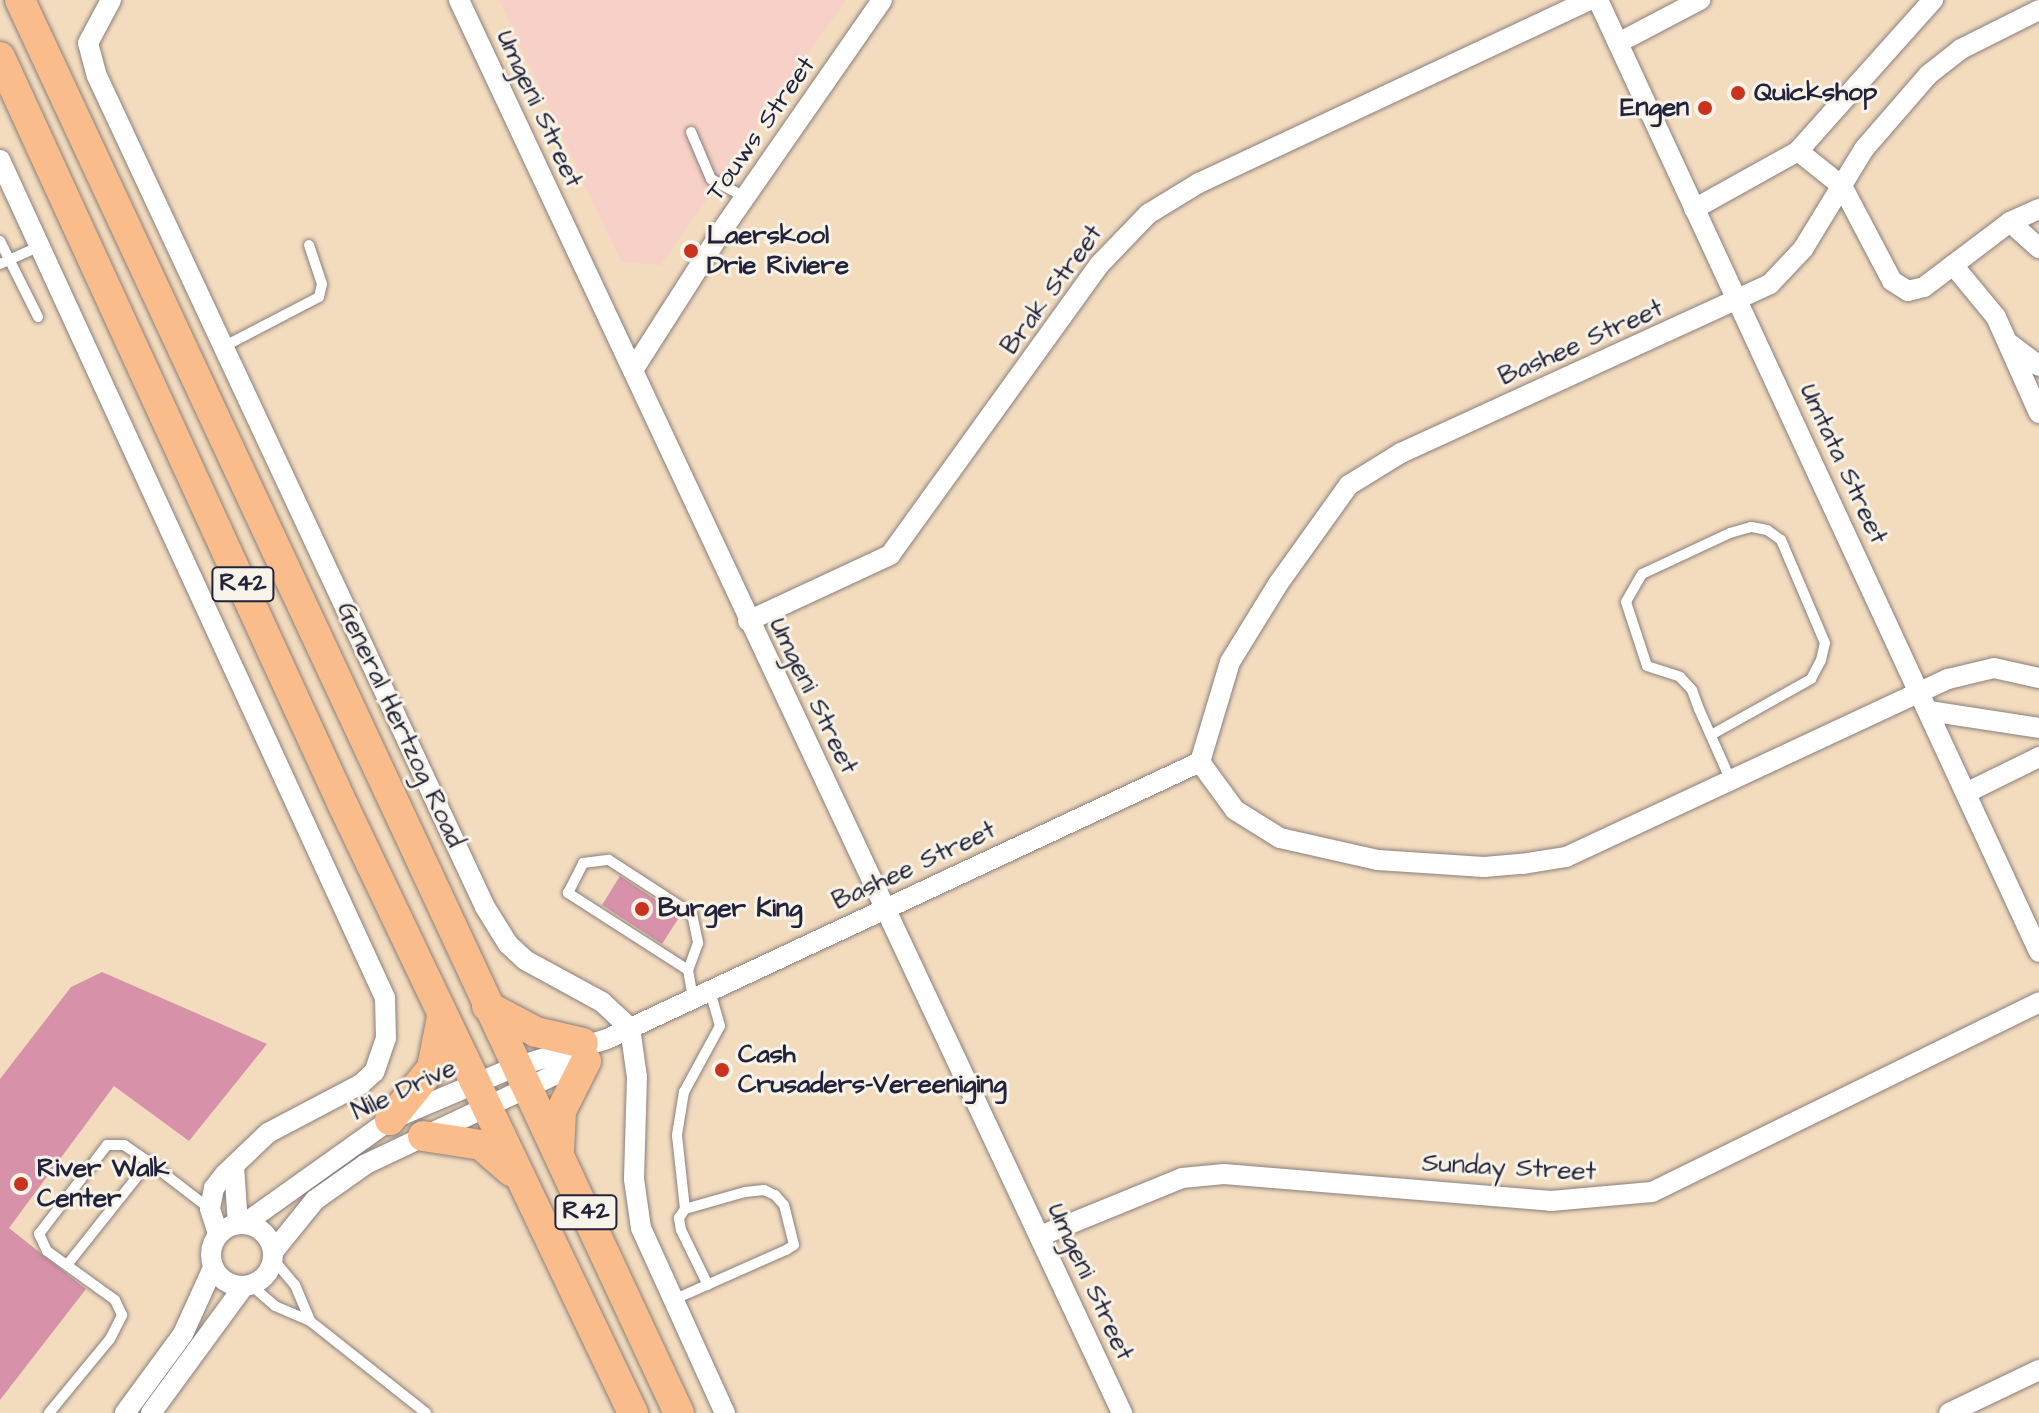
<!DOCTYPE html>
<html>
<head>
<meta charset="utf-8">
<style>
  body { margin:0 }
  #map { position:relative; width:2039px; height:1413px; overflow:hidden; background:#f3dcbe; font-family:"Architects Daughter",sans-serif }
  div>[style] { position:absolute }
  .built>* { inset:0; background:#f7d1c7 }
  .building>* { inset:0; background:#d792a9 }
  .roads { filter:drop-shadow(0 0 2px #8a7f7c) drop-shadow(0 0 2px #8a7f7c) }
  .lane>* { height:10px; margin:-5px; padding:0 5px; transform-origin:5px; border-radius:5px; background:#fff }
  .street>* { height:20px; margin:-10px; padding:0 10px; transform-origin:10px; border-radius:10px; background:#fff }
  .street>.ring { margin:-10px; padding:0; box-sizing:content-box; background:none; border:20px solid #fff; border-radius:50% }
  .primary>* { height:30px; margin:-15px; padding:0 15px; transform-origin:15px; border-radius:15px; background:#f9bc8a }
  .dots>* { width:22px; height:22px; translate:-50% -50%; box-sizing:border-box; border:4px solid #f7f3e8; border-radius:50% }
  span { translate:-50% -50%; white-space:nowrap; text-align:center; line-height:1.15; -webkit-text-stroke:6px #f7f3e8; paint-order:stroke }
  .shield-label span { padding:2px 6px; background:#f7f3e8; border:2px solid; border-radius:6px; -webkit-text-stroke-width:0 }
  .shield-label { font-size:24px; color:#22223b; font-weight:700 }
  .poi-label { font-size:26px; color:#22223b; font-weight:700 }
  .left { translate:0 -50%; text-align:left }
  .right { translate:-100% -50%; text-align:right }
  .street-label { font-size:26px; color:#22223b }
</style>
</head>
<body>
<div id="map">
  <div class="built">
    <i style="clip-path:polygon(499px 0,846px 0,661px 265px,621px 262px)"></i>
  </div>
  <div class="building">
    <i style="clip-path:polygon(620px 876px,680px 916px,662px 944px,602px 905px)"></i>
    <i style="clip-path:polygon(102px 972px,267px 1044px,189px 1141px,114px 1086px,9px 1228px,86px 1289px,0 1400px,0 1079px,71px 987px)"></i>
  </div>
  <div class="roads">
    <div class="lane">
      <i style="left:691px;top:132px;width:51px;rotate:66.9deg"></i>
      <i style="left:711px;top:179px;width:38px;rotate:28deg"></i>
      <i style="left:0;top:241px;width:85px;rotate:63.4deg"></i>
      <i style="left:0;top:264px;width:44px;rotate:-24.2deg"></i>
      <i style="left:223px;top:347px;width:108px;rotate:-27.5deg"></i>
      <i style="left:319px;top:297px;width:13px;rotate:-77deg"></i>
      <i style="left:322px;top:284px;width:41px;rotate:-108.4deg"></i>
      <i style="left:1711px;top:735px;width:115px;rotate:-29.2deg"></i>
      <i style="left:1811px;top:679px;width:21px;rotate:-62deg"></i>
      <i style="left:1821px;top:660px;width:17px;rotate:-77deg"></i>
      <i style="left:1825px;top:643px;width:112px;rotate:-113.1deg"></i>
      <i style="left:1781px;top:540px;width:17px;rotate:-144deg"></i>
      <i style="left:1767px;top:530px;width:16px;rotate:-169deg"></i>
      <i style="left:1751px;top:527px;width:22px;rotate:164deg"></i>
      <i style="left:1730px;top:533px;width:97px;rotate:155deg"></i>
      <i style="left:1642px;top:574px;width:32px;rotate:120deg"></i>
      <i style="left:1626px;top:602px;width:67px;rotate:71.8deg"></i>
      <i style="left:1647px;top:666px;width:35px;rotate:18deg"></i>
      <i style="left:1680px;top:677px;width:18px;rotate:47deg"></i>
      <i style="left:1692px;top:690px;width:20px;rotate:70deg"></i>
      <i style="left:1699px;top:709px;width:79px;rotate:66deg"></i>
      <i style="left:688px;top:970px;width:143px;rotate:-147.3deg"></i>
      <i style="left:568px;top:893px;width:34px;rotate:-63deg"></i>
      <i style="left:583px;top:863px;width:26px;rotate:-7deg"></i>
      <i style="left:609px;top:860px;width:99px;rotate:33deg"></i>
      <i style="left:692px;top:914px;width:30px;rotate:78deg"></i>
      <i style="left:698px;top:943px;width:29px;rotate:110deg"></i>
      <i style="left:688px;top:970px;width:28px;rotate:80deg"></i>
      <i style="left:685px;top:1209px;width:74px;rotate:-96.2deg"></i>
      <i style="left:677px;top:1135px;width:44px;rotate:-80.8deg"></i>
      <i style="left:684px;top:1092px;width:75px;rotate:-61.4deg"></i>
      <i style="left:720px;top:1026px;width:36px;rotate:-106deg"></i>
      <i style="left:273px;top:1259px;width:34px;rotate:50deg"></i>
      <i style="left:295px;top:1285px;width:39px;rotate:67deg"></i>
      <i style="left:67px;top:1265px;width:132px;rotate:-51.5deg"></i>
      <i style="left:149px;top:1162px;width:77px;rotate:37.6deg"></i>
      <i style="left:251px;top:1285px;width:32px;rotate:41deg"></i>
      <i style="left:275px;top:1306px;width:38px;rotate:23deg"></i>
      <i style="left:310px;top:1321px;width:148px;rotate:38.4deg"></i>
      <i style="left:673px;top:1300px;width:124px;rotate:-23.9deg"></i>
      <i style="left:786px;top:1250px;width:9px;rotate:-32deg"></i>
      <i style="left:794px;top:1245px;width:41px;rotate:-104deg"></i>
      <i style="left:784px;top:1205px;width:13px;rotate:-132deg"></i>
      <i style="left:775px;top:1195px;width:12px;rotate:-156deg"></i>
      <i style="left:764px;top:1190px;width:19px;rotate:174deg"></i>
      <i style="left:745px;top:1192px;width:62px;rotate:164.2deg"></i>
      <i style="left:685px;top:1209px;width:11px;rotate:124deg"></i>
      <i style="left:679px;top:1218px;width:12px;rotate:81deg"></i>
      <i style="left:681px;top:1230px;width:61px;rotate:63.9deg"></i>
      <i style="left:49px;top:1413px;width:96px;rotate:-50.5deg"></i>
      <i style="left:110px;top:1339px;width:27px;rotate:-63deg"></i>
      <i style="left:122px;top:1315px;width:17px;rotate:-115deg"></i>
      <i style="left:115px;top:1300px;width:84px;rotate:-144.2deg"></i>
      <i style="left:47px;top:1251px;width:19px;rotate:-115deg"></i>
      <i style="left:39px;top:1234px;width:112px;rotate:-52.6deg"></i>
      <i style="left:107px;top:1145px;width:17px"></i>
      <i style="left:124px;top:1145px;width:30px;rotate:34deg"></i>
    </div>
    <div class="street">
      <i style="left:111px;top:0;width:49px;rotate:118.1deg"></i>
      <i style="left:88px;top:43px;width:34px;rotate:75deg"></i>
      <i style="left:97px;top:76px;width:917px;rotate:64.97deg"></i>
      <i style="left:485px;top:907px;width:44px;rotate:58.1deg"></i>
      <i style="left:508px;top:944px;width:23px;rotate:43deg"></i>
      <i style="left:525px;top:960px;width:88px;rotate:28.6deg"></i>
      <i style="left:602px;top:1002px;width:38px;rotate:43deg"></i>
      <i style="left:630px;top:1028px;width:49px;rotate:81.9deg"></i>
      <i style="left:637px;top:1077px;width:102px;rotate:91.7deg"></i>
      <i style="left:634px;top:1179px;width:49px;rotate:81.9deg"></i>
      <i style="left:641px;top:1228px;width:203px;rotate:65.6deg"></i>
      <i style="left:459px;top:0;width:1561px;rotate:64.86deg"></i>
      <i style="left:1598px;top:0;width:1049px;rotate:65.14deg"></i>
      <i style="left:1618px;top:43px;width:93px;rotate:-27.7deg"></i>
      <i style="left:1798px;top:151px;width:56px;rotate:38.5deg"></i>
      <i style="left:1842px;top:186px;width:107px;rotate:62.2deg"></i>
      <i style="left:1892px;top:281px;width:19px;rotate:32deg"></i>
      <i style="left:1908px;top:291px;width:16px;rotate:-14deg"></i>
      <i style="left:1924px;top:287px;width:108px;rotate:-37.1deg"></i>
      <i style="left:2010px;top:222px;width:32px;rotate:-24deg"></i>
      <i style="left:0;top:160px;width:922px;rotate:65.32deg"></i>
      <i style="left:385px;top:998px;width:40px;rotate:88.6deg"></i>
      <i style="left:386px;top:1038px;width:36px;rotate:109deg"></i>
      <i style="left:374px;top:1072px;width:18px;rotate:137deg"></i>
      <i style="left:361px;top:1084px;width:105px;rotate:152.2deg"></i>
      <i style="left:268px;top:1133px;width:59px;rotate:136.4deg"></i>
      <i style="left:225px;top:1174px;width:18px;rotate:128deg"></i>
      <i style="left:214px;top:1188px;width:21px;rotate:101deg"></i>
      <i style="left:210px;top:1209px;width:26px;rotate:72deg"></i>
      <i style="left:1694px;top:209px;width:119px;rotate:-29.1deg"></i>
      <i style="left:1798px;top:151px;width:203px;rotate:-48.2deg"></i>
      <i style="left:2010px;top:222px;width:39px;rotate:42deg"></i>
      <i style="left:1953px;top:265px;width:67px;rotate:50.4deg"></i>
      <i style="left:1996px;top:317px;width:105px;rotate:65.9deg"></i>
      <i style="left:2010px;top:344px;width:36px;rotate:37deg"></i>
      <i style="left:633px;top:370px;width:171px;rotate:-57.4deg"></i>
      <i style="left:725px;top:226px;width:275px;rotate:-55.2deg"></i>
      <i style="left:748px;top:621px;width:157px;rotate:-24.9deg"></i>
      <i style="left:890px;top:555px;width:357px;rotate:-54.2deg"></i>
      <i style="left:1099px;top:265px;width:71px;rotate:-46.1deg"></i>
      <i style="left:1148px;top:214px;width:60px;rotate:-31.3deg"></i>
      <i style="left:1199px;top:183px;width:432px;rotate:-25.1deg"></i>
      <i style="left:1929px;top:711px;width:111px;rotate:8.8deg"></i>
      <i style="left:1200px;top:762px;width:59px;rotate:53.9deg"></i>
      <i style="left:1235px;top:810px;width:53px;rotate:31.9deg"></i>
      <i style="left:1280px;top:838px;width:100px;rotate:12.7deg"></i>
      <i style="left:1378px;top:860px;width:106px;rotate:3.8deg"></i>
      <i style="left:1484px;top:867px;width:38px;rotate:-5deg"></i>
      <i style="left:1522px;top:864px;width:45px;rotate:-9deg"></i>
      <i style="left:1566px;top:857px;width:421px;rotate:-25deg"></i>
      <i style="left:1948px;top:679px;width:47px;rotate:-13.4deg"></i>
      <i style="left:1994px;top:668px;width:46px;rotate:12.5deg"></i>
      <i style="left:1968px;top:792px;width:79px;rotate:-26.2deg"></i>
      <i style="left:234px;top:1166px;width:58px;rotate:86.1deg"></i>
      <i class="ring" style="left:211px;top:1224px;width:42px;height:42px"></i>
      <i style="left:244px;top:1224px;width:179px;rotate:-35.5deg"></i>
      <i style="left:390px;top:1120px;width:136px;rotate:-23deg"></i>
      <i style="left:515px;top:1067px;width:96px;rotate:-16.9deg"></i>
      <i style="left:607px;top:1039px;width:655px;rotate:-25.04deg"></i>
      <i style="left:1200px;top:762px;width:104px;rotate:-73.3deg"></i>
      <i style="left:1230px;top:662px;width:92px;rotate:-58.4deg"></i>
      <i style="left:1278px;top:584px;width:122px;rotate:-54.4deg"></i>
      <i style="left:1349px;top:485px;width:61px;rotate:-31.6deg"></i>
      <i style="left:1401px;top:453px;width:406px;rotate:-24.6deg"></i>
      <i style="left:1770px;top:284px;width:48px;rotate:-46.7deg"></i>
      <i style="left:1803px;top:249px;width:117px;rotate:-58.6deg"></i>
      <i style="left:1864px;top:149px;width:98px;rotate:-49.1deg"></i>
      <i style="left:1928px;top:75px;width:42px;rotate:-38.2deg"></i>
      <i style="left:1961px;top:49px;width:87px;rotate:-26.6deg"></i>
      <i style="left:1040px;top:1236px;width:153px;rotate:-22.2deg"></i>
      <i style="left:1182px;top:1178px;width:42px;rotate:-5.4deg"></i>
      <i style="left:1224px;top:1174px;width:328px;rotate:4.7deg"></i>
      <i style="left:1551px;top:1201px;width:101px;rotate:-5.1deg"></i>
      <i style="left:1652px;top:1192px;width:431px;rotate:-26.1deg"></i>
      <i style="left:273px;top:1252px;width:67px;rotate:-51.1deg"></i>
      <i style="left:315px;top:1200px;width:62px;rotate:-35.2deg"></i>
      <i style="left:366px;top:1164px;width:246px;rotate:-25.3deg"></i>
      <i style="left:125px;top:1413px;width:98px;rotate:-53.7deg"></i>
      <i style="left:183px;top:1334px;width:72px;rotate:-65.6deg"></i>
      <i style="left:151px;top:1413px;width:157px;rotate:-53.8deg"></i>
      <i style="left:1949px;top:1413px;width:100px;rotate:-25.5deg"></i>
    </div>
    <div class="primary">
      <i style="left:20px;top:0;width:1559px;rotate:65deg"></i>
      <i style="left:0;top:57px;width:823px;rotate:65.37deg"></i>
      <i style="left:343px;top:805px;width:674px;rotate:64.5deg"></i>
      <i style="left:487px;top:1006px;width:55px;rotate:28deg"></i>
      <i style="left:536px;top:1032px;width:48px;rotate:13.2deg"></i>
      <i style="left:390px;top:1120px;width:67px;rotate:-51.1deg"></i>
      <i style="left:432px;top:1068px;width:52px;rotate:-78.9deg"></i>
      <i style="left:423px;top:1136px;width:59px;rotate:8.8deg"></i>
      <i style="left:481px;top:1145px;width:40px;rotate:41deg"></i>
      <i style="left:559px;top:1152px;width:41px;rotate:-87.2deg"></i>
      <i style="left:561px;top:1111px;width:56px;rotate:-63.4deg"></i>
    </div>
  </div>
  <div class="dots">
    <i style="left:1738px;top:93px;background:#c8321e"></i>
    <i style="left:1705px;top:108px;background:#c8321e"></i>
    <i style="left:691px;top:251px;background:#c8321e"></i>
    <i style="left:642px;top:909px;background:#c8321e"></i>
    <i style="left:722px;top:1070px;background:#c8321e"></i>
    <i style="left:21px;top:1184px;background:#c8321e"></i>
  </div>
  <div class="shield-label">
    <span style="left:243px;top:584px">R42</span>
    <span style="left:586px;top:1212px">R42</span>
  </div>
  <div class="poi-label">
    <span class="left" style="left:1754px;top:93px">Quickshop</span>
    <span class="right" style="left:1689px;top:108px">Engen</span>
    <span class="left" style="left:707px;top:251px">Laerskool<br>Drie Riviere</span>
    <span class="left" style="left:658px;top:909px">Burger King</span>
    <span class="left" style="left:738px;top:1070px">Cash<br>Crusaders-Vereeniging</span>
    <span class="left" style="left:37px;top:1184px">River Walk<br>Center</span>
  </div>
  <div class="street-label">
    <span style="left:539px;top:109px;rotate:65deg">Umgeni Street</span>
    <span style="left:761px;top:129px;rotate:-55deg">Touws Street</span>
    <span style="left:1052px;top:290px;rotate:-54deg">Brak Street</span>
    <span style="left:1581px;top:343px;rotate:-24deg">Bashee Street</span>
    <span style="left:1843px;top:464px;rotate:65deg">Umtata Street</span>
    <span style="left:813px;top:696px;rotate:64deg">Umgeni Street</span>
    <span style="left:400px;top:725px;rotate:65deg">General Hertzog Road</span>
    <span style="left:914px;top:866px;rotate:-25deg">Bashee Street</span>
    <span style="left:404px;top:1090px;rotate:-25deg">Nile Drive</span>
    <span style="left:1509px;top:1168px;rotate:3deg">Sunday Street</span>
    <span style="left:1090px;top:1282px;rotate:65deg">Umgeni Street</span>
  </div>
</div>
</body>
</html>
